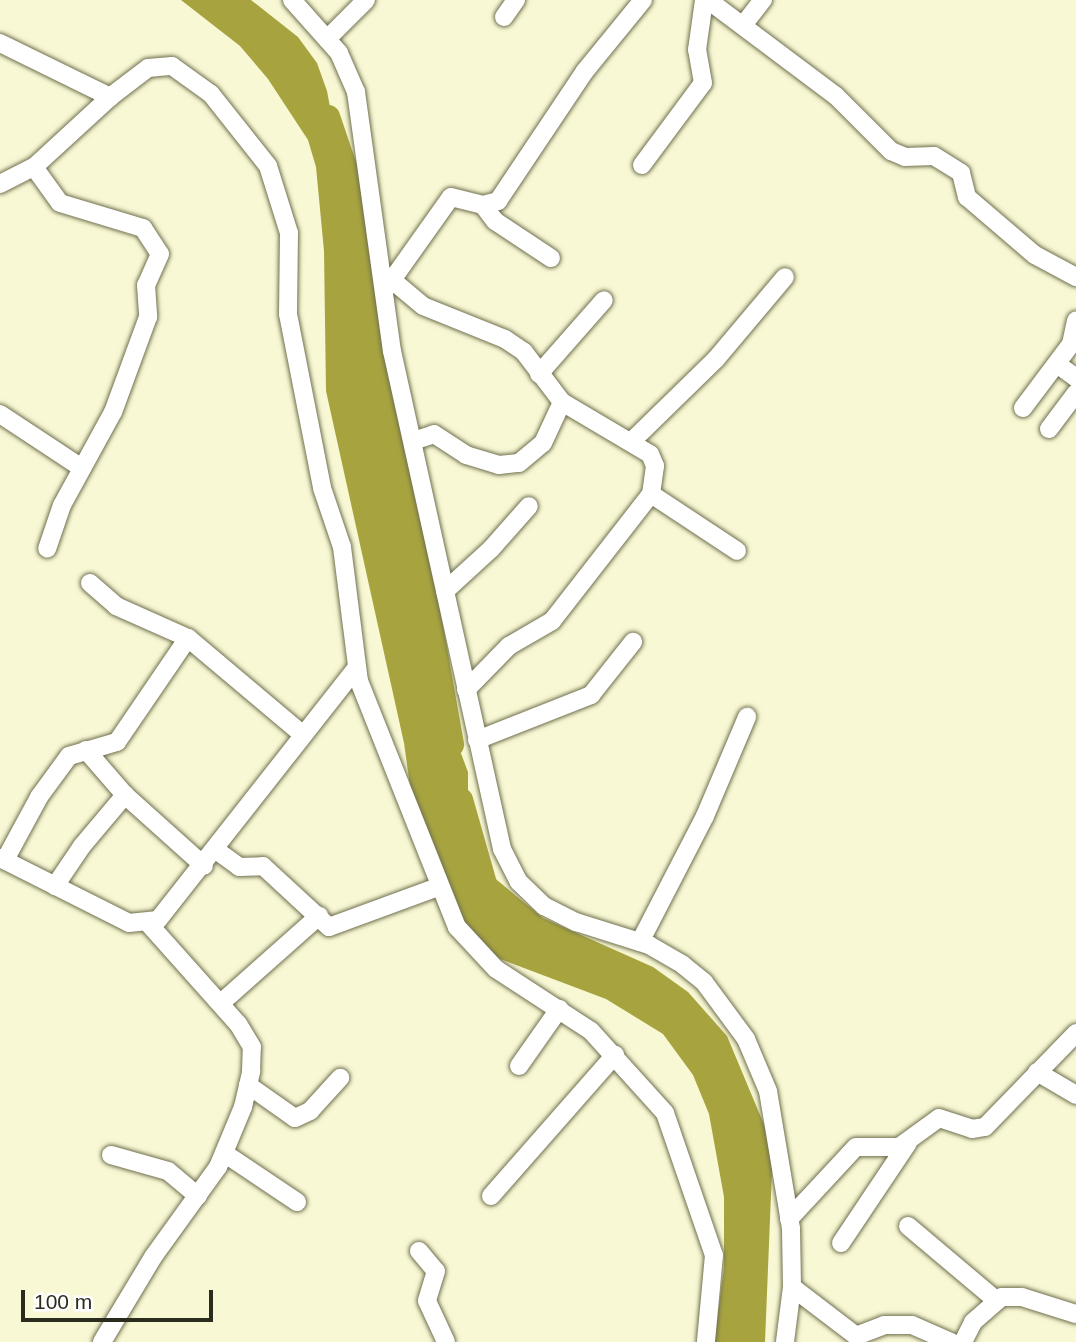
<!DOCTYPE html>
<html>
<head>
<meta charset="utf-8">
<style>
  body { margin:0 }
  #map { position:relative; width:1076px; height:1342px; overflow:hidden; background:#f8f8d4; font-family:Arial,sans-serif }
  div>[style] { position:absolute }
  .water>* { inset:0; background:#a7a440 }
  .river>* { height:23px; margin:-11.5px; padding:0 11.5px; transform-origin:11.5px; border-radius:11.5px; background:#a7a440 }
  .roads { filter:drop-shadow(0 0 2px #706f4f) drop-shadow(0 0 2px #706f4f) }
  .minor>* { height:18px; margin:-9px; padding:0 9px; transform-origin:9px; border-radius:9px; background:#fff }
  span { translate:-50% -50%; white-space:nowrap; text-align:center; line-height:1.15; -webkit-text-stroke:5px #fff; paint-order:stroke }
  .scale { position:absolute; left:21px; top:1290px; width:192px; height:32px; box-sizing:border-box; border:4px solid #2c2c1e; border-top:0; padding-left:9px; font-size:21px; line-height:24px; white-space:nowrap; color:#2c2c1e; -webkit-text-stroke:5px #fff; paint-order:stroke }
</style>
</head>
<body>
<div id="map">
  <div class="water">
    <i style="clip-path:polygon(181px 0,251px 0,298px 37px,317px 63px,327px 91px,442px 703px,468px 772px,468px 847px,486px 871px,543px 918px,653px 967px,688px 992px,727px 1036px,773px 1146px,765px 1342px,714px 1342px,724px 1268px,724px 1197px,709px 1114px,693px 1075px,663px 1034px,606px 999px,500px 959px,467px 932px,412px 800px,404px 743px,326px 391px,324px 251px,316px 167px,308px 140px,268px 79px,240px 46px)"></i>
  </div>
  <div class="river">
    <i style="left:328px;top:116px;width:81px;rotate:71.3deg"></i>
    <i style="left:354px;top:193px;width:560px;rotate:79.91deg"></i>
    <i style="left:461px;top:799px;width:91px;rotate:74.1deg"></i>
  </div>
  <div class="roads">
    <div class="minor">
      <i style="left:292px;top:0;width:71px;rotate:48.4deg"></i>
      <i style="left:339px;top:53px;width:43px;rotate:66.4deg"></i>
      <i style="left:356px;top:92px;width:261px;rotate:82.1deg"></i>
      <i style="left:392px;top:351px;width:510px;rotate:77.54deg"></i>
      <i style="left:502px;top:849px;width:37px;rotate:63deg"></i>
      <i style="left:519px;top:882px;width:35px;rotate:44deg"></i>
      <i style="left:544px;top:906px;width:36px;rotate:27deg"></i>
      <i style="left:576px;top:922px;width:77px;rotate:17.5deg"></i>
      <i style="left:649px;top:945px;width:39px;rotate:30deg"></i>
      <i style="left:683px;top:965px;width:27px;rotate:39deg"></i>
      <i style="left:704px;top:982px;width:71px;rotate:53.6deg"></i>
      <i style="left:746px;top:1039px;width:56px;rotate:67.1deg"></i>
      <i style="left:768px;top:1091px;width:140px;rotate:80.5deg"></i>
      <i style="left:791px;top:1229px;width:58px;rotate:89deg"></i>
      <i style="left:792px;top:1287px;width:55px;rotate:97.3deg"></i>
      <i style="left:708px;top:0;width:160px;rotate:36.9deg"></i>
      <i style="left:836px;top:96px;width:78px;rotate:45deg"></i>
      <i style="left:891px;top:151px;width:15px;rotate:23deg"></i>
      <i style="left:905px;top:157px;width:29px;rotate:-2deg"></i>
      <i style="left:934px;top:156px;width:32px;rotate:32deg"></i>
      <i style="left:961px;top:173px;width:25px;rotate:76deg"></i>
      <i style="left:967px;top:197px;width:89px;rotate:40.5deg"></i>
      <i style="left:1035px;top:255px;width:47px;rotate:28.2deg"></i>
      <i style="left:504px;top:17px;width:21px;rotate:-55deg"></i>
      <i style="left:744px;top:24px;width:31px;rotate:-52deg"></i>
      <i style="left:327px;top:39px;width:55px;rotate:-45deg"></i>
      <i style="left:0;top:43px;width:123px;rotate:26.1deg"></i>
      <i style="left:110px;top:97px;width:48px;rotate:-37.3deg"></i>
      <i style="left:148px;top:68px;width:24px;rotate:-5deg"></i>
      <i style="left:172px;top:66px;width:48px;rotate:35.7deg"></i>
      <i style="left:211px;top:94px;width:92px;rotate:51.6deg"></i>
      <i style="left:268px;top:166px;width:70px;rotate:72.6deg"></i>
      <i style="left:289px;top:233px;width:81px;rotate:90.7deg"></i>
      <i style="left:288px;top:314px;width:177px;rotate:78.9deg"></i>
      <i style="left:322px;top:488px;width:62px;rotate:71.3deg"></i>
      <i style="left:342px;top:547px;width:135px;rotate:82.8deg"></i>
      <i style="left:359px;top:681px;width:265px;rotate:68.3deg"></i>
      <i style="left:457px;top:927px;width:57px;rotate:47.1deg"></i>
      <i style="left:496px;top:969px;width:113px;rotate:33.1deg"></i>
      <i style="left:591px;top:1031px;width:110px;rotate:47.9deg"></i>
      <i style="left:665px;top:1113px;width:150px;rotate:71deg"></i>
      <i style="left:714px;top:1255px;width:87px;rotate:95.3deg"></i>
      <i style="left:642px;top:165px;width:102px;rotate:-53.4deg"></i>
      <i style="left:703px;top:83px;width:34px;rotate:-100deg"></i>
      <i style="left:697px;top:50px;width:50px;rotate:-82deg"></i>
      <i style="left:34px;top:167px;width:44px;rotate:54.2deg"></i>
      <i style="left:60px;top:203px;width:87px;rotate:16.8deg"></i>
      <i style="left:143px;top:228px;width:31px;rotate:57deg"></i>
      <i style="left:160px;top:254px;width:34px;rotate:114deg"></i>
      <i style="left:146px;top:285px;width:32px;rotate:86deg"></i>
      <i style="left:148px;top:317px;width:101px;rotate:110.2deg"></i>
      <i style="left:113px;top:412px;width:106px;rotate:118.7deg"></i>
      <i style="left:62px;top:505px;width:46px;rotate:108.8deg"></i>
      <i style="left:0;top:184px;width:38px;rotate:-27deg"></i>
      <i style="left:34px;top:167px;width:103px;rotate:-42.6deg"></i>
      <i style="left:483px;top:205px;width:20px;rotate:53deg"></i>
      <i style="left:495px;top:221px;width:67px;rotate:33.5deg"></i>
      <i style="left:392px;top:280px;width:40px;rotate:40deg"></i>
      <i style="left:423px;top:306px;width:88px;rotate:21.9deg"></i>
      <i style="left:505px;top:339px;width:23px;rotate:34deg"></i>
      <i style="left:524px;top:352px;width:63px;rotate:52.8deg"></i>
      <i style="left:562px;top:402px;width:102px;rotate:30.6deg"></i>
      <i style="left:650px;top:454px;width:13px;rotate:67deg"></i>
      <i style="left:655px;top:466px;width:28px;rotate:98deg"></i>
      <i style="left:651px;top:494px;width:103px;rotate:33.5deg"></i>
      <i style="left:387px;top:287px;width:110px;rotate:-54.6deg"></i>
      <i style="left:451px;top:197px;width:33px;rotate:14deg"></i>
      <i style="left:483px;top:205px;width:16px;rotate:-15deg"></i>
      <i style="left:498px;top:201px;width:156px;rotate:-56.2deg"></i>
      <i style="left:585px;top:71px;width:92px;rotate:-50.8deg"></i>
      <i style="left:1057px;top:364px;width:24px;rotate:36deg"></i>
      <i style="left:539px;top:374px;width:98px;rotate:-48.7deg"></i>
      <i style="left:1023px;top:408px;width:80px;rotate:-53.1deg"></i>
      <i style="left:1071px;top:344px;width:24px;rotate:-78deg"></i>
      <i style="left:0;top:414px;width:98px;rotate:33.4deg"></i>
      <i style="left:1049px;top:429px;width:45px;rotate:-53.1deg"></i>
      <i style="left:413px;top:441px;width:22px;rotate:-18deg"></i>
      <i style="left:434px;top:434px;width:38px;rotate:33deg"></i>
      <i style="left:466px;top:455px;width:34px;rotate:17deg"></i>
      <i style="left:499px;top:465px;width:20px;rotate:-6deg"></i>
      <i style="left:519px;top:463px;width:31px;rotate:-40deg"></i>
      <i style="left:543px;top:443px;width:45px;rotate:-65.1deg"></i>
      <i style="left:632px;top:441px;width:117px;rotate:-44.3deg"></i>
      <i style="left:716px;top:359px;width:107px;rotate:-49.9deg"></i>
      <i style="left:90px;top:583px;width:35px;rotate:41deg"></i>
      <i style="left:116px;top:606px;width:79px;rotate:24deg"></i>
      <i style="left:188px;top:638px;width:150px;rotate:40.1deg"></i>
      <i style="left:445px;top:591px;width:62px;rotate:-42.4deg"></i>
      <i style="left:491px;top:549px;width:57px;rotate:-48.5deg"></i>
      <i style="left:466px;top:690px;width:62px;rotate:-45.7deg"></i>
      <i style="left:509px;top:646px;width:50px;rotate:-30.2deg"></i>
      <i style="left:552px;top:621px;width:161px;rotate:-52.1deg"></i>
      <i style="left:477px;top:740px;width:123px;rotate:-21.5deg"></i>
      <i style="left:591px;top:695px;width:68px;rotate:-51.6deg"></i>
      <i style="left:86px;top:750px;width:60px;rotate:49.1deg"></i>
      <i style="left:125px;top:795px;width:106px;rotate:41.9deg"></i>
      <i style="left:216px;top:850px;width:29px;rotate:36deg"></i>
      <i style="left:239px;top:867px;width:24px;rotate:-2deg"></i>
      <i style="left:263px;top:866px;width:90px;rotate:42.7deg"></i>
      <i style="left:329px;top:927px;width:116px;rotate:-20.2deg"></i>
      <i style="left:0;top:858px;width:144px;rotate:26.7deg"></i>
      <i style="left:129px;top:923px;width:29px;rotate:-6deg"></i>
      <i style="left:158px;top:920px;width:320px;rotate:-51.8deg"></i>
      <i style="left:5px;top:860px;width:72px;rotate:-61.6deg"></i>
      <i style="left:39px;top:797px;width:51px;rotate:-53.8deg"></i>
      <i style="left:69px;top:756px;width:50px;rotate:-16.3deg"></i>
      <i style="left:117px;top:742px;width:126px;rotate:-55.7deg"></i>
      <i style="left:55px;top:886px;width:48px;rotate:-56deg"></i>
      <i style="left:82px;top:846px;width:67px;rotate:-49.9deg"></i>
      <i style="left:640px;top:942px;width:142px;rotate:-62.7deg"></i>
      <i style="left:705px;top:816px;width:108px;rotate:-67deg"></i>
      <i style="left:222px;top:1002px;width:130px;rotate:-41.6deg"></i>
      <i style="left:519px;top:1066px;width:70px;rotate:-54.9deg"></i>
      <i style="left:1037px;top:1072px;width:45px;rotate:30.5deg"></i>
      <i style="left:248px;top:1085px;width:57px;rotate:35.1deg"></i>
      <i style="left:295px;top:1118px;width:17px;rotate:-25deg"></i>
      <i style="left:310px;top:1111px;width:45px;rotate:-47.7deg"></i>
      <i style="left:224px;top:1153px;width:88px;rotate:33.9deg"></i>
      <i style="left:111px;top:1155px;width:59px;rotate:15.7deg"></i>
      <i style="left:168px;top:1171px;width:39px;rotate:40deg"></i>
      <i style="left:491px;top:1196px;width:188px;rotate:-48.7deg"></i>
      <i style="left:789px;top:1219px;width:98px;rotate:-47.1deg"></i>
      <i style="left:856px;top:1147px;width:43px"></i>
      <i style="left:899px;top:1147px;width:49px;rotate:-35.9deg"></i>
      <i style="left:939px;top:1118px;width:35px;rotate:18deg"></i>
      <i style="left:972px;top:1129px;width:13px;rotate:-9deg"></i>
      <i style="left:985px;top:1127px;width:131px;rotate:-45.9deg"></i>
      <i style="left:908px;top:1226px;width:115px;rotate:40.1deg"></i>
      <i style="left:841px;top:1243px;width:120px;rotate:-56.2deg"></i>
      <i style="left:419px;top:1251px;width:26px;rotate:50deg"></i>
      <i style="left:436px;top:1271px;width:31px;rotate:107deg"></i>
      <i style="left:427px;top:1301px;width:45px;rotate:65.1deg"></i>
      <i style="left:792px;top:1287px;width:81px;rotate:37.4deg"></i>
      <i style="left:856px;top:1336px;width:30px;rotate:-21deg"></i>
      <i style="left:884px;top:1325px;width:28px"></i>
      <i style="left:912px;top:1325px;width:43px;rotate:23.6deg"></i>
      <i style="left:102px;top:1342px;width:99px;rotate:-59deg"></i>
      <i style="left:153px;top:1257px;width:111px;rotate:-54.2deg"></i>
      <i style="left:218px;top:1167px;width:65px;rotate:-67.4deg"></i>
      <i style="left:243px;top:1107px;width:37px;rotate:-77deg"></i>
      <i style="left:251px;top:1071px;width:24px;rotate:-88deg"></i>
      <i style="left:252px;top:1047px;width:27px;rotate:-121deg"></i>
      <i style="left:238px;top:1024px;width:134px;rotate:-131.7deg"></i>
      <i style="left:963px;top:1342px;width:22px;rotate:-63deg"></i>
      <i style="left:973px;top:1322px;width:38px;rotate:-41deg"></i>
      <i style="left:1002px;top:1297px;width:20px"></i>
      <i style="left:1022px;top:1297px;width:57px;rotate:17.5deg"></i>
    </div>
  </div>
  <div class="scale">100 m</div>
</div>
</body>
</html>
